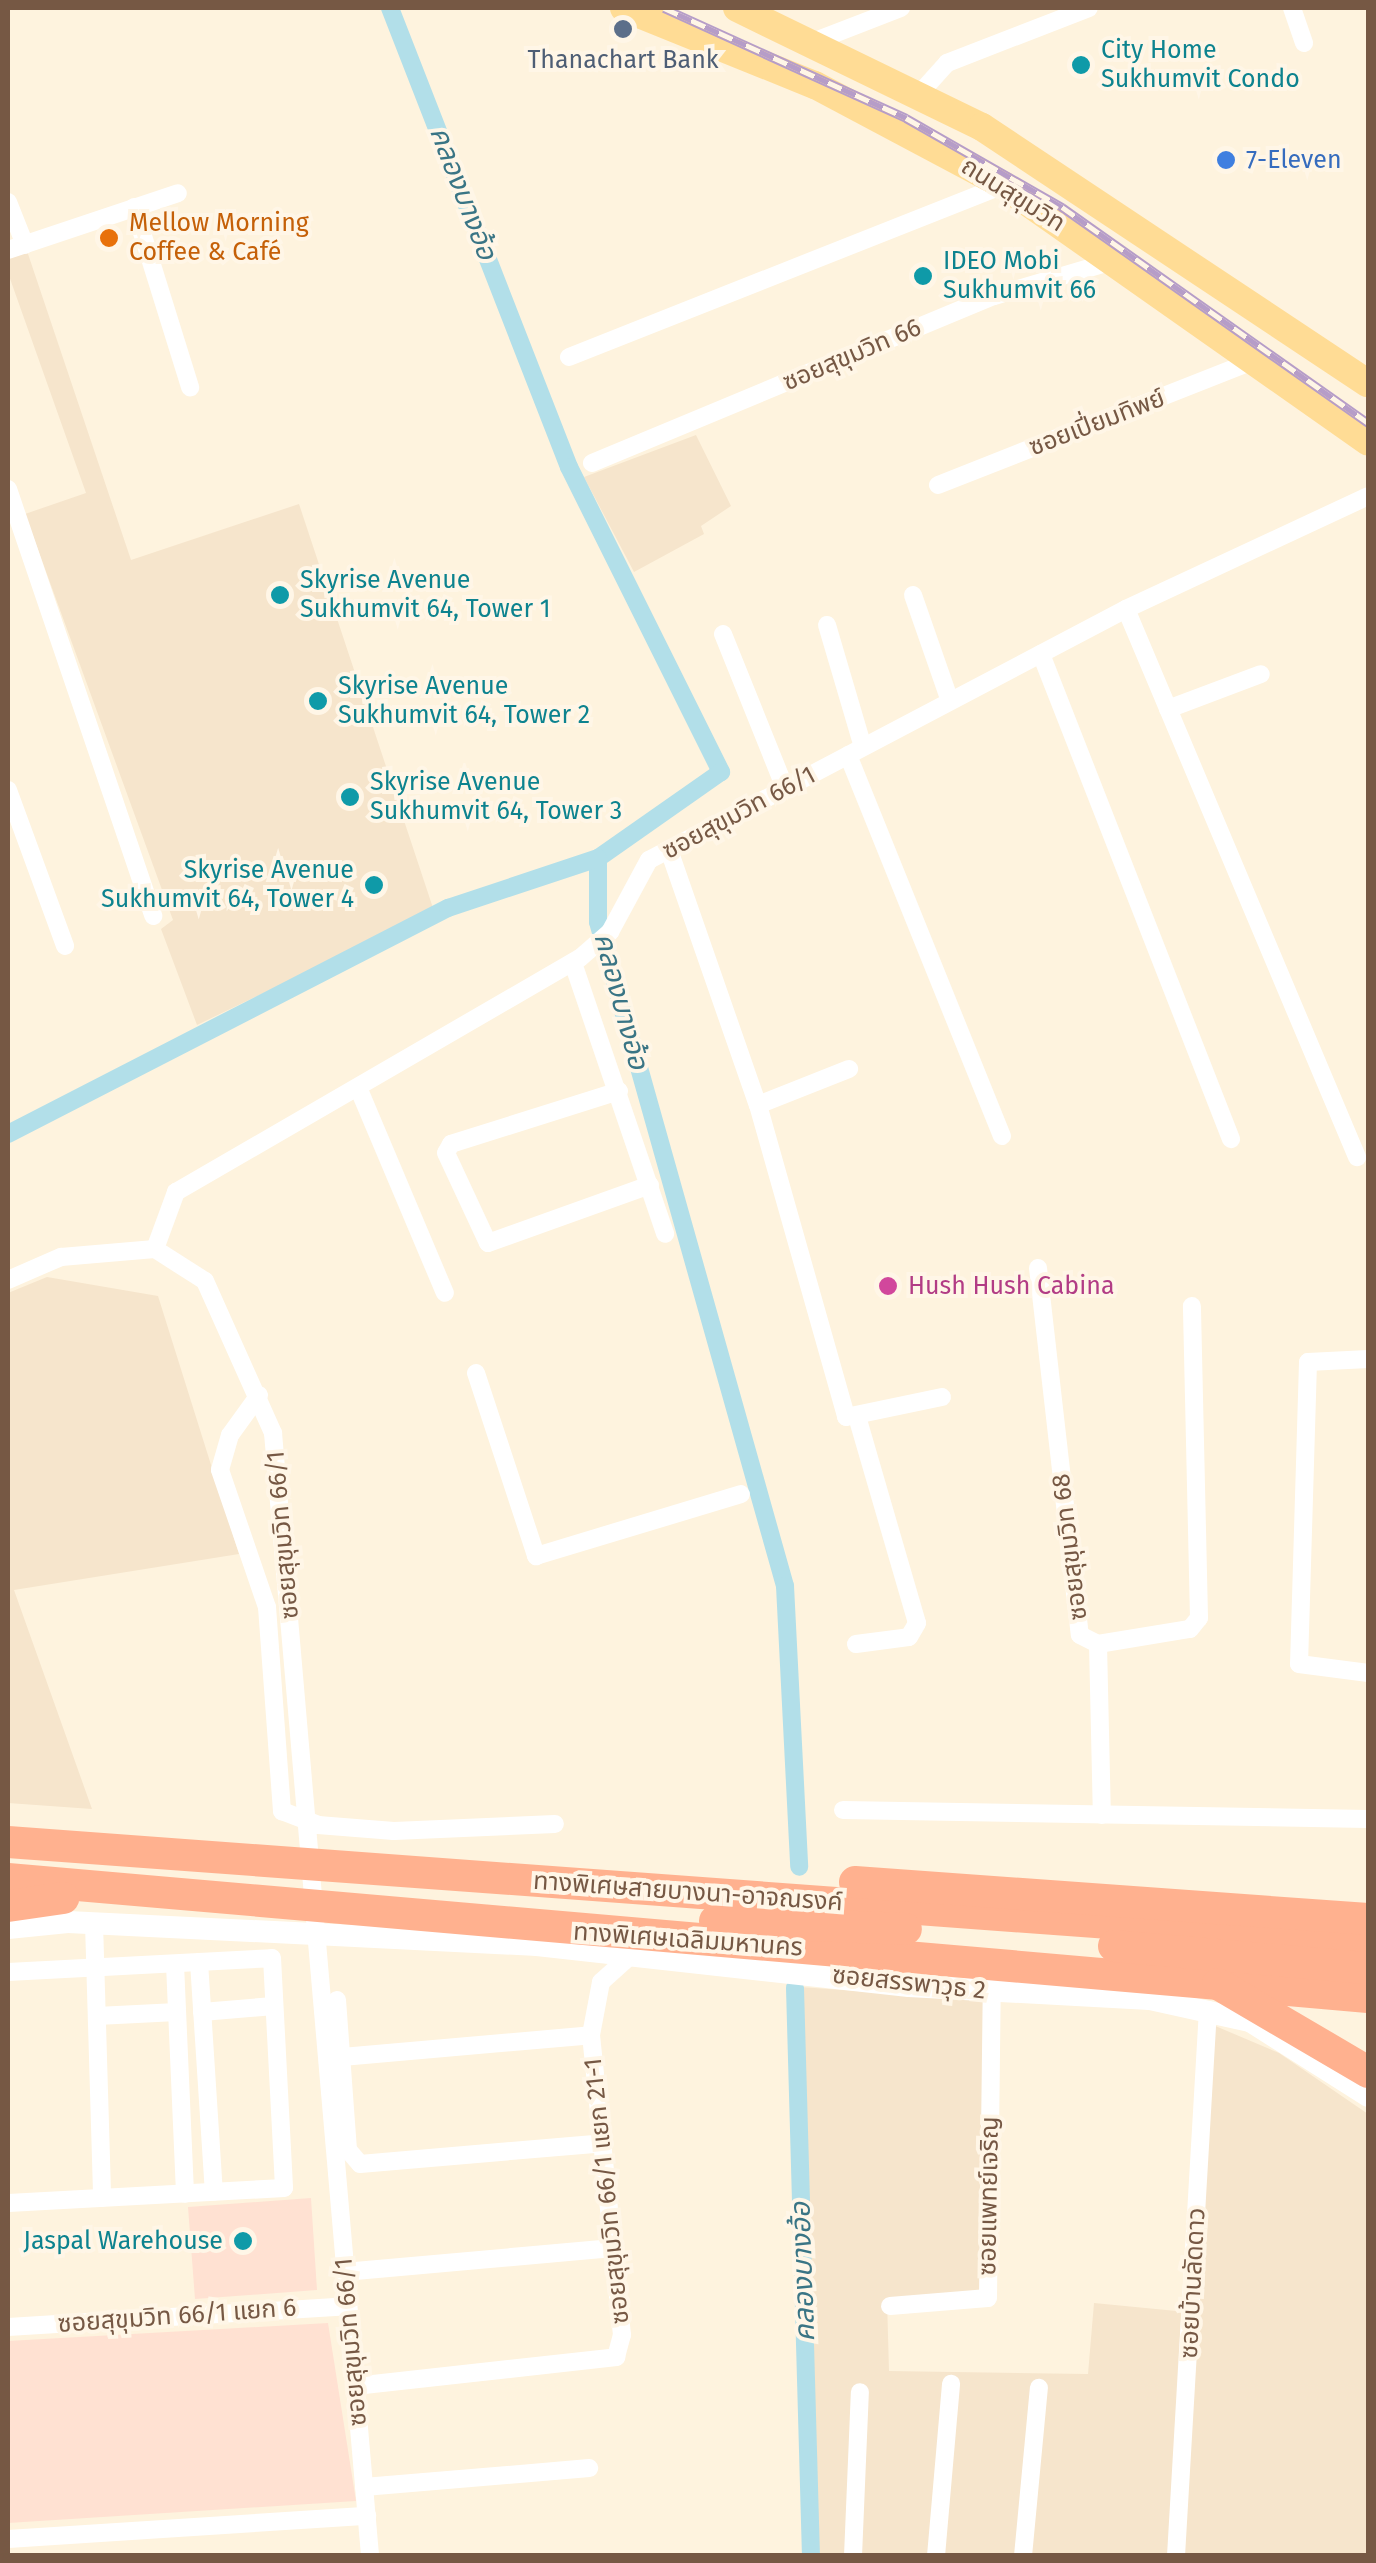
<!DOCTYPE html>
<html>
<head>
<meta charset="utf-8">
<style>
  body { margin:0 }
  #map { position:relative; width:1376px; height:2563px; overflow:hidden; background:#fef3de; font-family:"Fira Sans","Noto Sans Thai",sans-serif }
  div>[style] { position:absolute }
  .residential>* { inset:0; background:#f6e5cc }
  .commercial>* { inset:0; background:#ffe1d2 }
  .canal>* { height:18px; margin:-9px; padding:0 9px; transform-origin:9px; border-radius:9px; background:#b2dfe9 }
  .minor>* { height:18px; margin:-9px; padding:0 9px; transform-origin:9px; border-radius:9px; background:#fff }
  .tertiary>* { height:22px; margin:-11px; padding:0 11px; transform-origin:11px; border-radius:11px; background:#fff }
  .primary>* { height:28px; margin:-14px; padding:0 14px; transform-origin:14px; border-radius:14px; background:#ffdc95 }
  .motorway>* { height:32px; margin:-16px; padding:0 16px; transform-origin:16px; border-radius:16px; background:#ffb18f }
  .rail>* { height:9px; margin-top:-4.5px; transform-origin:0; background:repeating-linear-gradient(90deg,#fff6e7 0 15px,#b69dc8 0 30px); box-sizing:border-box; border-block:2px solid #b69dc8 }
  .dots>* { width:28px; height:28px; translate:-50% -50%; box-sizing:border-box; border:5px solid #fff6e7; border-radius:50% }
  span { translate:-50% -50%; white-space:nowrap; text-align:center; line-height:1.15; -webkit-text-stroke:8px #fff6e7; paint-order:stroke }
  .culture-label { font-size:25px; color:#0d838f }
  .left { translate:0 -50%; text-align:left }
  .right { translate:-100% -50%; text-align:right }
  .service-label { font-size:25px; color:#4e5e75 }
  .shop-label { font-size:25px; color:#366cbe }
  .street-label { font-size:25px; color:#765844 }
  .food-label { font-size:25px; color:#c56008 }
  .hotel-label { font-size:25px; color:#b23c85 }
  .water-label { font-size:28px; color:#3a7585; font-style:italic }
  .frame { position:absolute; inset:0; border:10px solid #765844; pointer-events:none }
</style>
</head>
<body>
<div id="map">
  <div class="residential">
    <i style="clip-path:polygon(25px 245px,131px 560px,299px 504px,434px 911px,197px 1025px,161px 929px,173px 920px,25px 514px,86px 493px,8px 273px,8px 254px)"></i>
    <i style="clip-path:polygon(696px 435px,731px 506px,701px 526px,704px 534px,634px 572px,584px 477px)"></i>
    <i style="clip-path:polygon(47px 1277px,158px 1296px,239px 1554px,14px 1590px,92px 1809px,8px 1803px,8px 1293px)"></i>
    <i style="clip-path:polygon(800px 1987px,986px 2000px,982px 2299px,887px 2299px,889px 2371px,1088px 2374px,1094px 2303px,1197px 2313px,1213px 2025px,1279px 2053px,1368px 2114px,1368px 2555px,819px 2555px)"></i>
  </div>
  <div class="commercial">
    <i style="clip-path:polygon(311px 2198px,317px 2290px,195px 2299px,188px 2207px)"></i>
    <i style="clip-path:polygon(328px 2323px,356px 2501px,8px 2523px,8px 2341px)"></i>
  </div>
  <div class="canal">
    <i style="left:390px;top:8px;width:493px;rotate:68.7deg"></i>
    <i style="left:569px;top:467px;width:341px;rotate:63.5deg"></i>
    <i style="left:721px;top:772px;width:150px;rotate:145deg"></i>
    <i style="left:598px;top:858px;width:64px;rotate:90deg"></i>
    <i style="left:598px;top:922px;width:690px;rotate:74.27deg"></i>
    <i style="left:785px;top:1586px;width:281px;rotate:87.1deg"></i>
    <i style="left:8px;top:1134px;width:495px;rotate:-27.2deg"></i>
    <i style="left:448px;top:908px;width:158px;rotate:-18.4deg"></i>
    <i style="left:795px;top:1988px;width:568px;rotate:88.39deg"></i>
  </div>
  <div class="minor">
    <i style="left:1292px;top:8px;width:37px;rotate:71deg"></i>
    <i style="left:818px;top:40px;width:89px;rotate:-21.1deg"></i>
    <i style="left:921px;top:92px;width:39px;rotate:-48deg"></i>
    <i style="left:947px;top:63px;width:152px;rotate:-21.2deg"></i>
    <i style="left:8px;top:202px;width:46px;rotate:68.4deg"></i>
    <i style="left:134px;top:207px;width:189px;rotate:72.7deg"></i>
    <i style="left:8px;top:250px;width:179px;rotate:-18.5deg"></i>
    <i style="left:569px;top:357px;width:467px;rotate:-21.6deg"></i>
    <i style="left:592px;top:463px;width:435px;rotate:-22.6deg"></i>
    <i style="left:994px;top:296px;width:127px;rotate:-16.4deg"></i>
    <i style="left:938px;top:485px;width:342px;rotate:-21.5deg"></i>
    <i style="left:8px;top:489px;width:451px;rotate:71.2deg"></i>
    <i style="left:913px;top:595px;width:112px;rotate:70.8deg"></i>
    <i style="left:1126px;top:609px;width:595px;rotate:67.14deg"></i>
    <i style="left:827px;top:625px;width:127px;rotate:73.6deg"></i>
    <i style="left:723px;top:634px;width:166px;rotate:68.1deg"></i>
    <i style="left:1041px;top:654px;width:521px;rotate:68.61deg"></i>
    <i style="left:1168px;top:709px;width:99px;rotate:-20.6deg"></i>
    <i style="left:848px;top:755px;width:411px;rotate:68deg"></i>
    <i style="left:8px;top:790px;width:166px;rotate:69.9deg"></i>
    <i style="left:669px;top:850px;width:270px;rotate:70.8deg"></i>
    <i style="left:758px;top:1105px;width:324px;rotate:74.2deg"></i>
    <i style="left:846px;top:1417px;width:98px;rotate:-11.8deg"></i>
    <i style="left:573px;top:963px;width:286px;rotate:71.2deg"></i>
    <i style="left:619px;top:1091px;width:176px;rotate:162.5deg"></i>
    <i style="left:451px;top:1144px;width:10px;rotate:119deg"></i>
    <i style="left:446px;top:1153px;width:99px;rotate:65deg"></i>
    <i style="left:488px;top:1243px;width:172px;rotate:-19.7deg"></i>
    <i style="left:360px;top:1092px;width:218px;rotate:67.1deg"></i>
    <i style="left:758px;top:1105px;width:98px;rotate:-21.6deg"></i>
    <i style="left:155px;top:1249px;width:61px;rotate:-69.8deg"></i>
    <i style="left:176px;top:1192px;width:467px;rotate:-30.1deg"></i>
    <i style="left:580px;top:958px;width:40px;rotate:-41deg"></i>
    <i style="left:610px;top:932px;width:82px;rotate:-61.6deg"></i>
    <i style="left:649px;top:860px;width:539px;rotate:-27.75deg"></i>
    <i style="left:1126px;top:609px;width:267px;rotate:-25deg"></i>
    <i style="left:155px;top:1249px;width:59px;rotate:32.6deg"></i>
    <i style="left:205px;top:1281px;width:167px;rotate:65.9deg"></i>
    <i style="left:273px;top:1433px;width:1127px;rotate:85.06deg"></i>
    <i style="left:1038px;top:1268px;width:369px;rotate:83.5deg"></i>
    <i style="left:1080px;top:1635px;width:20px;rotate:27deg"></i>
    <i style="left:1098px;top:1644px;width:171px;rotate:88.7deg"></i>
    <i style="left:8px;top:1280px;width:58px;rotate:-23.5deg"></i>
    <i style="left:61px;top:1257px;width:94px;rotate:-4.9deg"></i>
    <i style="left:1368px;top:1359px;width:60px;rotate:177.1deg"></i>
    <i style="left:1308px;top:1362px;width:302px;rotate:91.7deg"></i>
    <i style="left:1299px;top:1664px;width:70px;rotate:7.4deg"></i>
    <i style="left:476px;top:1373px;width:193px;rotate:71.8deg"></i>
    <i style="left:536px;top:1556px;width:214px;rotate:-16.8deg"></i>
    <i style="left:259px;top:1395px;width:49px;rotate:125.9deg"></i>
    <i style="left:230px;top:1435px;width:36px;rotate:106deg"></i>
    <i style="left:220px;top:1470px;width:145px;rotate:71.1deg"></i>
    <i style="left:267px;top:1607px;width:205px;rotate:85.8deg"></i>
    <i style="left:282px;top:1811px;width:39px;rotate:21deg"></i>
    <i style="left:318px;top:1825px;width:76px;rotate:4.5deg"></i>
    <i style="left:394px;top:1831px;width:161px;rotate:-2.5deg"></i>
    <i style="left:856px;top:1644px;width:53px;rotate:-7.5deg"></i>
    <i style="left:909px;top:1637px;width:16px;rotate:-60deg"></i>
    <i style="left:917px;top:1623px;width:211px;rotate:-106.2deg"></i>
    <i style="left:1098px;top:1644px;width:93px;rotate:-9.3deg"></i>
    <i style="left:1190px;top:1629px;width:14px;rotate:-51deg"></i>
    <i style="left:1199px;top:1618px;width:312px;rotate:-91.3deg"></i>
    <i style="left:843px;top:1810px;width:525px;rotate:0.98deg"></i>
    <i style="left:94px;top:1923px;width:275px;rotate:88.3deg"></i>
    <i style="left:199px;top:1962px;width:230px;rotate:86.3deg"></i>
    <i style="left:175px;top:1964px;width:230px;rotate:87.5deg"></i>
    <i style="left:8px;top:1972px;width:264px;rotate:-3deg"></i>
    <i style="left:272px;top:1958px;width:230px;rotate:87deg"></i>
    <i style="left:284px;top:2188px;width:276px;rotate:176.9deg"></i>
    <i style="left:337px;top:2000px;width:150px;rotate:85.8deg"></i>
    <i style="left:348px;top:2150px;width:18px;rotate:49deg"></i>
    <i style="left:360px;top:2164px;width:244px;rotate:-4.9deg"></i>
    <i style="left:202px;top:2012px;width:72px;rotate:-4.8deg"></i>
    <i style="left:97px;top:2016px;width:80px;rotate:-2.9deg"></i>
    <i style="left:342px;top:2057px;width:250px;rotate:-5deg"></i>
    <i style="left:344px;top:2272px;width:270px;rotate:-5.1deg"></i>
    <i style="left:890px;top:2306px;width:98px;rotate:-4.7deg"></i>
    <i style="left:988px;top:2298px;width:306px;rotate:-89.3deg"></i>
    <i style="left:8px;top:2327px;width:340px;rotate:-3.5deg"></i>
    <i style="left:355px;top:2386px;width:263px;rotate:-6.3deg"></i>
    <i style="left:616px;top:2357px;width:23px;rotate:-75deg"></i>
    <i style="left:622px;top:2335px;width:302px;rotate:-95.9deg"></i>
    <i style="left:591px;top:2035px;width:54px;rotate:-79.3deg"></i>
    <i style="left:601px;top:1982px;width:40px;rotate:-42deg"></i>
    <i style="left:364px;top:2487px;width:226px;rotate:-4.8deg"></i>
    <i style="left:8px;top:2539px;width:360px;rotate:-3.7deg"></i>
    <i style="left:853px;top:2556px;width:164px;rotate:-87.6deg"></i>
    <i style="left:936px;top:2556px;width:173px;rotate:-85deg"></i>
    <i style="left:1023px;top:2556px;width:169px;rotate:-84.6deg"></i>
    <i style="left:1176px;top:2556px;width:547px;rotate:-86.65deg"></i>
  </div>
  <div class="tertiary">
    <i style="left:8px;top:1928px;width:60px;rotate:-5.7deg"></i>
    <i style="left:68px;top:1922px;width:470px;rotate:2.8deg"></i>
    <i style="left:537px;top:1945px;width:374px;rotate:6.3deg"></i>
    <i style="left:909px;top:1986px;width:241px;rotate:3.1deg"></i>
    <i style="left:1150px;top:1999px;width:102px;rotate:12.4deg"></i>
    <i style="left:1250px;top:2021px;width:140px;rotate:32.4deg"></i>
  </div>
  <div class="primary">
    <i style="left:624px;top:8px;width:206px;rotate:22deg"></i>
    <i style="left:815px;top:85px;width:213px;rotate:28deg"></i>
    <i style="left:1003px;top:185px;width:446px;rotate:35.1deg"></i>
    <i style="left:737px;top:8px;width:272px;rotate:25.9deg"></i>
    <i style="left:982px;top:127px;width:463px;rotate:33.6deg"></i>
  </div>
  <div class="motorway">
    <i style="left:8px;top:1842px;width:1364px;rotate:4.21deg"></i>
    <i style="left:8px;top:1879px;width:1365px;rotate:4.96deg"></i>
    <i style="left:855px;top:1882px;width:514px;rotate:4.13deg"></i>
    <i style="left:8px;top:1906px;width:56px;rotate:-8.3deg"></i>
    <i style="left:715px;top:1921px;width:191px;rotate:2.4deg"></i>
    <i style="left:1114px;top:1946px;width:255px;rotate:5deg"></i>
    <i style="left:1218px;top:1984px;width:174px;rotate:30.4deg"></i>
  </div>
  <div class="rail">
    <i style="left:664px;top:8px;width:266px;rotate:24.4deg"></i>
    <i style="left:906px;top:118px;width:180px;rotate:29.7deg"></i>
    <i style="left:1062px;top:207px;width:375px;rotate:35.2deg"></i>
  </div>
  <div class="dots">
    <i style="left:623px;top:29px;background:#5c6f8a"></i>
    <i style="left:1081px;top:65px;background:#0f9aa8"></i>
    <i style="left:1226px;top:160px;background:#3f7fe0"></i>
    <i style="left:109px;top:238px;background:#e8710a"></i>
    <i style="left:923px;top:276px;background:#0f9aa8"></i>
    <i style="left:280px;top:595px;background:#0f9aa8"></i>
    <i style="left:318px;top:701px;background:#0f9aa8"></i>
    <i style="left:350px;top:797px;background:#0f9aa8"></i>
    <i style="left:374px;top:885px;background:#0f9aa8"></i>
    <i style="left:888px;top:1286px;background:#d1479c"></i>
    <i style="left:243px;top:2241px;background:#0f9aa8"></i>
  </div>
  <div class="culture-label">
    <span class="left" style="left:1101px;top:65px">City Home<br>Sukhumvit Condo</span>
    <span class="left" style="left:943px;top:276px">IDEO Mobi<br>Sukhumvit 66</span>
    <span class="left" style="left:300px;top:595px">Skyrise Avenue<br>Sukhumvit 64, Tower 1</span>
    <span class="left" style="left:338px;top:701px">Skyrise Avenue<br>Sukhumvit 64, Tower 2</span>
    <span class="left" style="left:370px;top:797px">Skyrise Avenue<br>Sukhumvit 64, Tower 3</span>
    <span class="right" style="left:354px;top:885px">Skyrise Avenue<br>Sukhumvit 64, Tower 4</span>
    <span class="right" style="left:223px;top:2241px">Jaspal Warehouse</span>
  </div>
  <div class="service-label">
    <span style="left:623px;top:60px">Thanachart Bank</span>
  </div>
  <div class="shop-label">
    <span class="left" style="left:1246px;top:160px">7-Eleven</span>
  </div>
  <div class="street-label">
    <span style="left:1013px;top:195px;rotate:32deg">ถนนสุขุมวิท</span>
    <span style="left:852px;top:355px;rotate:-23deg">ซอยสุขุมวิท 66</span>
    <span style="left:1097px;top:423px;rotate:-21deg">ซอยเปี่ยมทิพย์</span>
    <span style="left:739px;top:813px;rotate:-28deg">ซอยสุขุมวิท 66/1</span>
    <span style="left:283px;top:1535px;rotate:-95deg">ซอยสุขุมวิท 66/1</span>
    <span style="left:1070px;top:1547px;rotate:-97deg">ซอยสุขุมวิท 68</span>
    <span style="left:688px;top:1892px;rotate:4deg">ทางพิเศษสายบางนา-อาจณรงค์</span>
    <span style="left:688px;top:1940px;rotate:4deg">ทางพิเศษเฉลิมมหานคร</span>
    <span style="left:909px;top:1983px;rotate:6deg">ซอยสรรพาวุธ 2</span>
    <span style="left:607px;top:2191px;rotate:-96deg">ซอยสุขุมวิท 66/1 แยก 21-1</span>
    <span style="left:989px;top:2196px;rotate:-89deg">ซอยแพทย์เจริญ</span>
    <span style="left:1193px;top:2283px;rotate:-87deg">ซอยบ้านลัดดาว</span>
    <span style="left:177px;top:2316px;rotate:-4deg">ซอยสุขุมวิท 66/1 แยก 6</span>
    <span style="left:351px;top:2342px;rotate:-95deg">ซอยสุขุมวิท 66/1</span>
  </div>
  <div class="food-label">
    <span class="left" style="left:129px;top:238px">Mellow Morning<br>Coffee &amp; Café</span>
  </div>
  <div class="hotel-label">
    <span class="left" style="left:908px;top:1286px">Hush Hush Cabina</span>
  </div>
  <div class="water-label">
    <span style="left:463px;top:193px;rotate:69deg">คลองบางอ้อ</span>
    <span style="left:621px;top:1001px;rotate:75deg">คลองบางอ้อ</span>
    <span style="left:803px;top:2272px;rotate:-92deg">คลองบางอ้อ</span>
  </div>
  <div class="frame"></div>
</div>
</body>
</html>
